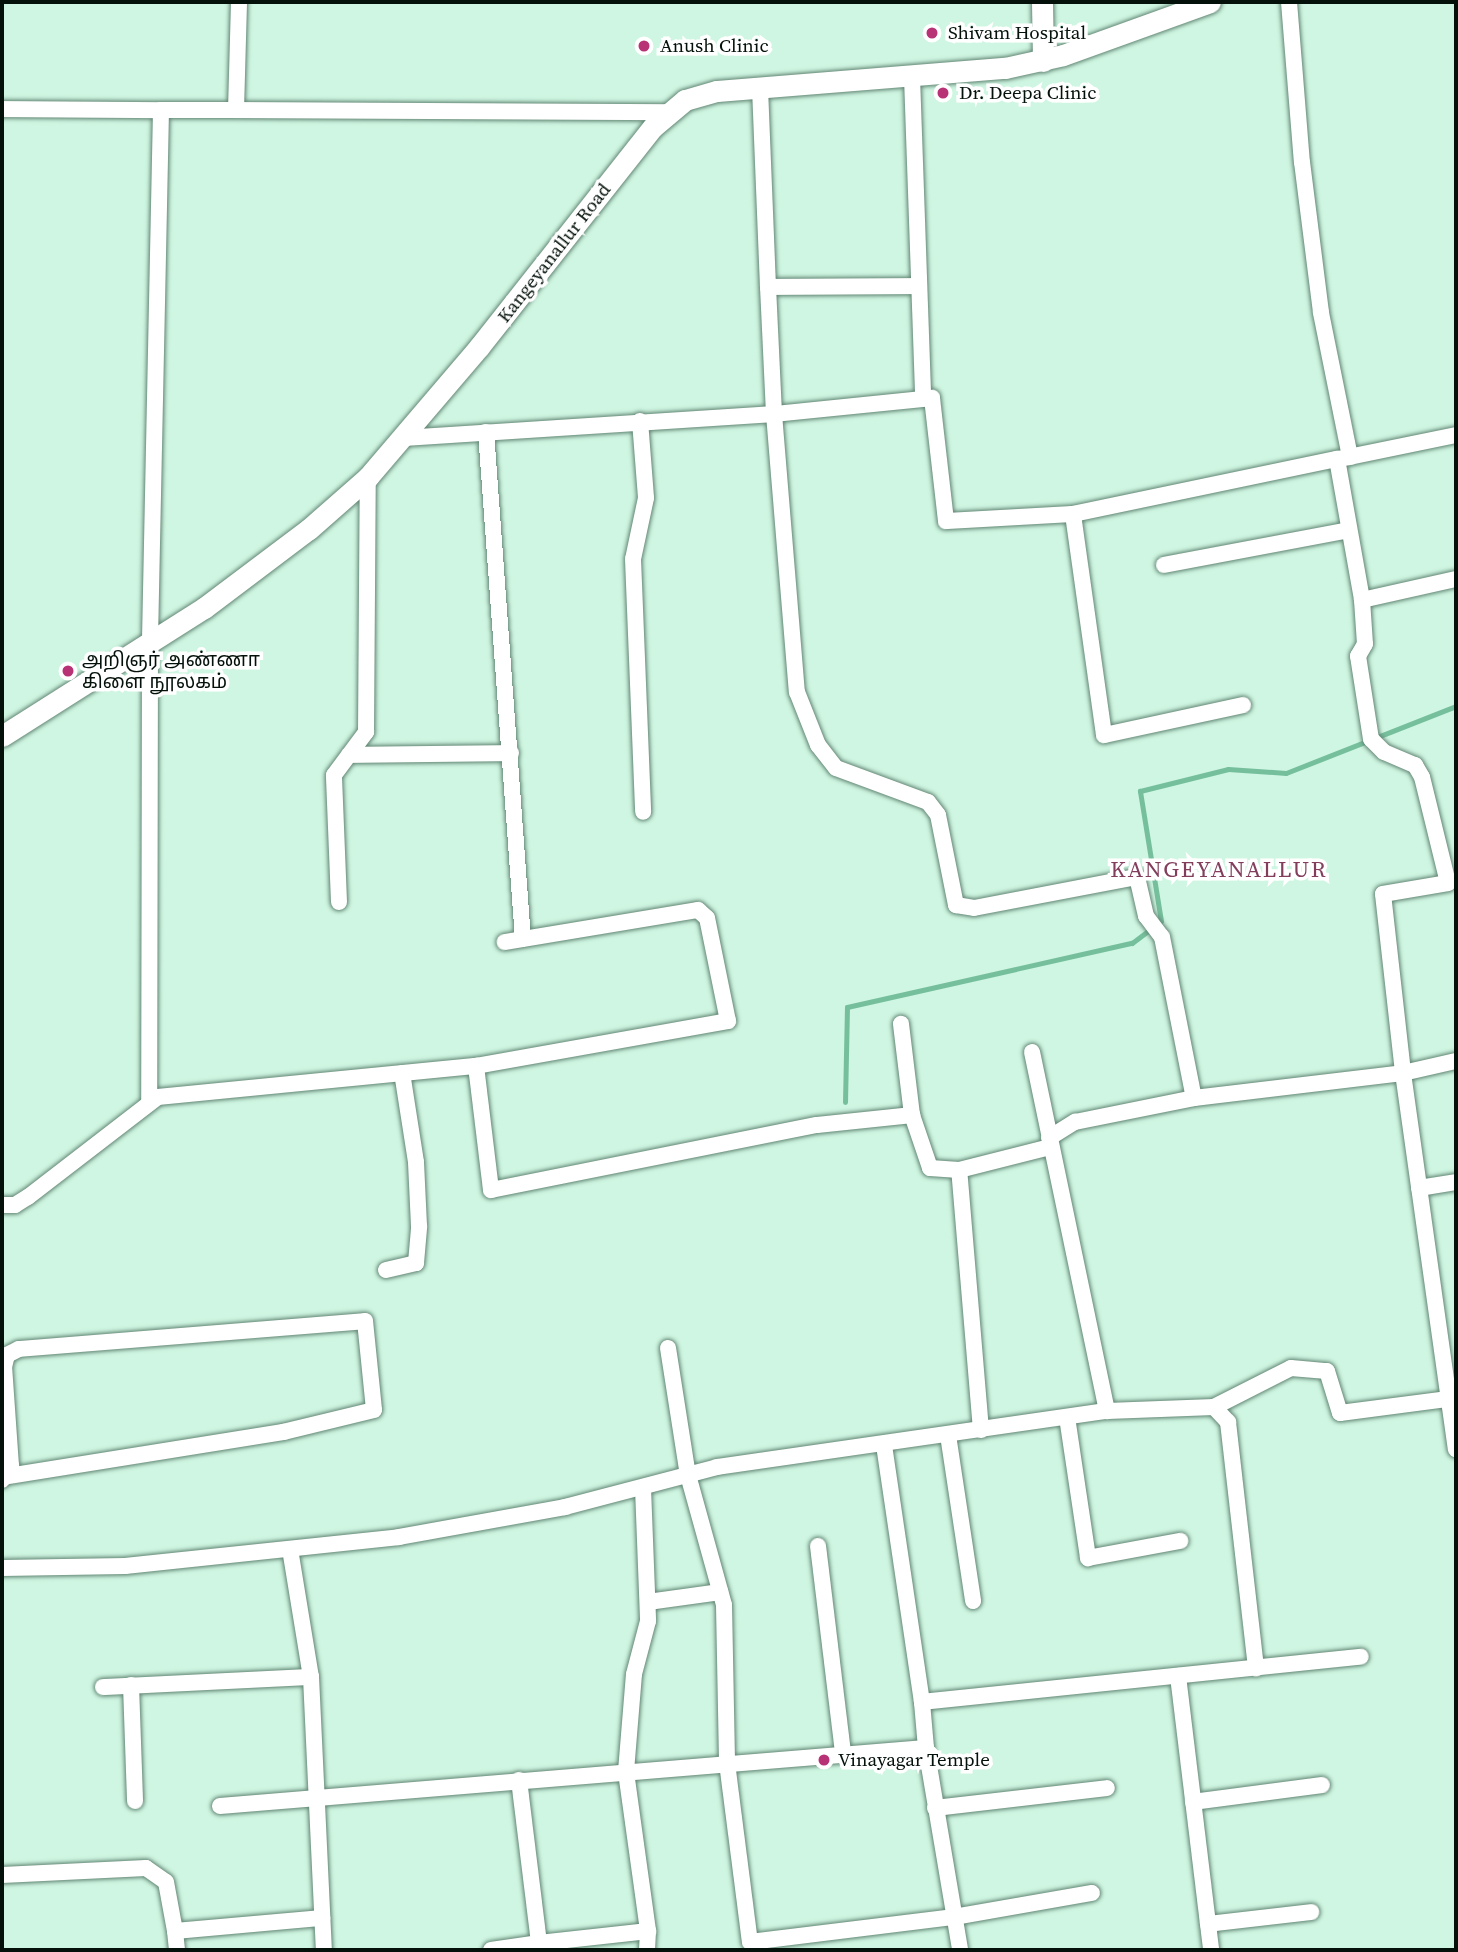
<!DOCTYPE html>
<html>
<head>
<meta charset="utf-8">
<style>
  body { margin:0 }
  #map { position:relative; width:1458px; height:1952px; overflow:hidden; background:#cff6e2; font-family:"Source Serif 4","Noto Sans Tamil",serif }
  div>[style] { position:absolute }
  .stream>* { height:5px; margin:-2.5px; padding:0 2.5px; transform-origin:2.5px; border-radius:2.5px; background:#76bf9d }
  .roads { filter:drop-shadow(0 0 2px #628674) drop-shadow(0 0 2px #628674) }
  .minor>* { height:16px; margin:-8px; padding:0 8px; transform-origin:8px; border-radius:8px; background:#fff }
  .tertiary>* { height:21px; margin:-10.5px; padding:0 10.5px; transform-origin:10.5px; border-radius:10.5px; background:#fff }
  .dots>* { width:19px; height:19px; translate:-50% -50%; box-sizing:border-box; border:4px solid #fff; border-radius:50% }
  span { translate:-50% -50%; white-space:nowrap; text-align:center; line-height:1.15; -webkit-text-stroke:7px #fff; paint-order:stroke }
  .poi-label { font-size:19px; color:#04110a }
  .left { translate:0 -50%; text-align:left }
  .street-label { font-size:19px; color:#04110a }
  .quarter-label { font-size:23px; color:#823e5c; letter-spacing:2px }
  .frame { position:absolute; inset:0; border:4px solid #04110a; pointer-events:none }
</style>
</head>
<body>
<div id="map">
  <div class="stream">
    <i style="left:845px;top:1102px;width:95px;rotate:-88.8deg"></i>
    <i style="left:847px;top:1007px;width:292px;rotate:-12.7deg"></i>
    <i style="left:1132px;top:943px;width:36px;rotate:-37deg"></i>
    <i style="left:1161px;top:921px;width:132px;rotate:-99.2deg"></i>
    <i style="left:1140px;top:791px;width:91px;rotate:-14deg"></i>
    <i style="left:1228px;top:769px;width:58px;rotate:3.9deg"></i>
    <i style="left:1286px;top:773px;width:183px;rotate:-21.5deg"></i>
  </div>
  <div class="roads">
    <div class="minor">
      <i style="left:1289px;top:2px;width:161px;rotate:85.4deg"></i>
      <i style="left:1302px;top:162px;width:152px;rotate:82.8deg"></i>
      <i style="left:1321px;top:313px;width:147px;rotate:78.6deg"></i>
      <i style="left:912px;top:77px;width:321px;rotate:88deg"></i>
      <i style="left:760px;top:88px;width:199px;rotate:87.7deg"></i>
      <i style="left:2px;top:109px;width:159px;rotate:0.4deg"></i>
      <i style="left:161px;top:110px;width:531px;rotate:91.19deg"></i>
      <i style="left:150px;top:641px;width:462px;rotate:90.1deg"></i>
      <i style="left:161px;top:110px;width:75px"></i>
      <i style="left:236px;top:110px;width:108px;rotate:-88.4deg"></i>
      <i style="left:236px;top:110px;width:432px;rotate:0.3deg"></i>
      <i style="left:640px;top:421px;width:77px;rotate:85.5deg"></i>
      <i style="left:646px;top:498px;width:62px;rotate:102deg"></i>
      <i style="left:633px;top:559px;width:253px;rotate:87.7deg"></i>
      <i style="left:486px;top:432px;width:508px;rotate:85.83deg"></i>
      <i style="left:404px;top:438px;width:371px;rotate:-3.7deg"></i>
      <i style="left:774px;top:414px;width:127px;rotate:-92.7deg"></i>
      <i style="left:768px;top:287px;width:151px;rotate:-0.4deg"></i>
      <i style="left:1339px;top:459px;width:119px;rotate:-11.6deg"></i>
      <i style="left:1073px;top:514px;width:127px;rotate:176.8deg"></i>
      <i style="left:946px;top:521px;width:124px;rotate:-96.5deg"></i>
      <i style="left:932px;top:398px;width:159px;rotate:174.2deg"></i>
      <i style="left:774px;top:414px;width:279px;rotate:85.3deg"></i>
      <i style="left:797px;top:692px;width:57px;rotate:68.4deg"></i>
      <i style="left:818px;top:745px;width:29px;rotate:52deg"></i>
      <i style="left:836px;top:768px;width:98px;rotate:20.3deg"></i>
      <i style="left:928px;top:802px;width:16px;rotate:52deg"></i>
      <i style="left:938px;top:815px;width:92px;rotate:78.7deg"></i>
      <i style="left:956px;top:905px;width:18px;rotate:9deg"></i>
      <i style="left:974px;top:908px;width:166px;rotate:-10.8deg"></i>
      <i style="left:1137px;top:877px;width:40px;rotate:77deg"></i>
      <i style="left:1146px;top:916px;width:26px;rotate:53deg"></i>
      <i style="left:1162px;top:937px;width:164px;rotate:78.8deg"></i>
      <i style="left:1164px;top:565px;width:188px;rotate:-10.7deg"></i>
      <i style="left:1362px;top:600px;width:96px;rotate:-12.6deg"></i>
      <i style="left:1243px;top:705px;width:142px;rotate:167.8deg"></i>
      <i style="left:1104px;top:735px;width:223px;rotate:-98deg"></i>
      <i style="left:1073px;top:514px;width:270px;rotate:-11.8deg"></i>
      <i style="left:1337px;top:459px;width:143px;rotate:79.9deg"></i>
      <i style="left:1362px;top:600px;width:44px;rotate:86.1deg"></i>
      <i style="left:1365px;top:644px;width:14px;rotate:120deg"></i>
      <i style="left:1358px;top:656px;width:84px;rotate:81.1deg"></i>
      <i style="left:1371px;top:739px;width:18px;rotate:45deg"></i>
      <i style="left:1384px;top:752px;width:34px;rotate:23deg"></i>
      <i style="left:1415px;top:765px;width:14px;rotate:60deg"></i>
      <i style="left:1422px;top:777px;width:109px;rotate:76.2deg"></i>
      <i style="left:1448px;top:883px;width:66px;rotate:170.4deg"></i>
      <i style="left:1383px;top:894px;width:180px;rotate:83.6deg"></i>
      <i style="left:1403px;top:1073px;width:54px;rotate:-12.8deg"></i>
      <i style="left:349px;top:755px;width:162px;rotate:-0.7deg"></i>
      <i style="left:339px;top:902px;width:127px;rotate:-92.3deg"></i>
      <i style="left:334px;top:775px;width:54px;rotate:-53.3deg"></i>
      <i style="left:366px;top:732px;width:255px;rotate:-89.6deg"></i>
      <i style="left:1032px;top:1052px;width:367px;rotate:78.2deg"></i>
      <i style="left:1107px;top:1411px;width:107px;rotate:-2.1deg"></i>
      <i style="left:1214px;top:1407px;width:21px;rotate:47deg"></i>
      <i style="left:1228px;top:1422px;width:248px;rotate:83.5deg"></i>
      <i style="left:476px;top:1066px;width:125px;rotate:83.1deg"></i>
      <i style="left:491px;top:1190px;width:332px;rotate:-11.3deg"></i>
      <i style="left:817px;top:1125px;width:96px;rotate:-6deg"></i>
      <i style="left:912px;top:1115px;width:92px;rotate:-96.9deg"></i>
      <i style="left:912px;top:1115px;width:56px;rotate:71.2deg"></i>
      <i style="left:930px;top:1168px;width:29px;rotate:4deg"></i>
      <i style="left:1049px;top:1138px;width:31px;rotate:-32deg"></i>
      <i style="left:1075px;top:1122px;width:121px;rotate:-11.4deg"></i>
      <i style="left:1194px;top:1098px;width:210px;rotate:-6.8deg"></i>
      <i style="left:1403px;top:1073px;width:380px;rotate:82deg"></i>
      <i style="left:1419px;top:1188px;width:37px;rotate:-9deg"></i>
      <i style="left:2px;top:1205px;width:13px"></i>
      <i style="left:15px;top:1205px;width:15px;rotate:-32deg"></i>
      <i style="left:28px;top:1197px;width:164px;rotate:-37.6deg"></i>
      <i style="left:158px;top:1097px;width:320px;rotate:-5.6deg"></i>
      <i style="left:476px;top:1066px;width:256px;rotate:-10.1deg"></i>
      <i style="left:728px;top:1021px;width:105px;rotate:-101.5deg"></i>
      <i style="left:707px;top:918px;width:12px;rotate:-138deg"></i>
      <i style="left:698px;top:910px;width:196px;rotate:170.6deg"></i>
      <i style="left:386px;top:1270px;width:31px;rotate:-13deg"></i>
      <i style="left:416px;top:1263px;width:37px;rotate:-85deg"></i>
      <i style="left:419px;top:1226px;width:64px;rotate:-92.7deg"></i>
      <i style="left:416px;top:1162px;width:90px;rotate:-98.9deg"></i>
      <i style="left:668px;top:1348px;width:129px;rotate:81.1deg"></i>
      <i style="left:688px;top:1475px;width:135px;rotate:74.5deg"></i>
      <i style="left:724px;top:1605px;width:158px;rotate:88.9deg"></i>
      <i style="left:727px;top:1763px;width:180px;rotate:82.7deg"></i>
      <i style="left:750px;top:1942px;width:206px;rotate:-7deg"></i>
      <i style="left:954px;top:1917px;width:140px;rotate:-9.9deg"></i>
      <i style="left:1214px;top:1407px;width:86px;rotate:-26.9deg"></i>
      <i style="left:1291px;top:1368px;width:36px;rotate:5deg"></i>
      <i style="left:1327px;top:1371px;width:44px;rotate:72.8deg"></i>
      <i style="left:1340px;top:1413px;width:117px;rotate:-7.4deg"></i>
      <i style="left:1067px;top:1417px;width:143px;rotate:81.5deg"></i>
      <i style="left:1088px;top:1558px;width:94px;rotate:-10.5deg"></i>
      <i style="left:981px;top:1430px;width:261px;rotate:-94.8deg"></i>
      <i style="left:959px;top:1170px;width:94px;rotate:-14.2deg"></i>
      <i style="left:948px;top:1435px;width:168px;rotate:81.4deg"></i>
      <i style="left:884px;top:1445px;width:260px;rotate:81.6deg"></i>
      <i style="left:922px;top:1702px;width:441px;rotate:-5.9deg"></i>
      <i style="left:2px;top:1480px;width:17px;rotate:-57deg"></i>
      <i style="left:11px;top:1466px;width:99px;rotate:-94deg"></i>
      <i style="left:4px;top:1367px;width:12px;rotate:-76deg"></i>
      <i style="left:7px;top:1355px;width:13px;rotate:-27deg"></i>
      <i style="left:19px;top:1349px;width:347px;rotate:-4.6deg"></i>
      <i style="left:365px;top:1321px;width:89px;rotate:84.2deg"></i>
      <i style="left:374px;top:1410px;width:94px;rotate:166.4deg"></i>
      <i style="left:283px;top:1432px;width:278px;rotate:170.9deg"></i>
      <i style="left:643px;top:1488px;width:133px;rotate:87.8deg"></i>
      <i style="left:648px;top:1621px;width:55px;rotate:104.8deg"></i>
      <i style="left:634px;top:1674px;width:98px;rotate:94.7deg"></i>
      <i style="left:626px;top:1772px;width:161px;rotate:82.1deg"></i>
      <i style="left:818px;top:1546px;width:209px;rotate:83.1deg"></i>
      <i style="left:290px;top:1549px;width:130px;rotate:80.7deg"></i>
      <i style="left:311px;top:1677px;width:273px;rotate:87.3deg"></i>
      <i style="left:2px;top:1568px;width:123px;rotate:-0.9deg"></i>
      <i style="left:125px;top:1566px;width:276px;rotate:-6deg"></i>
      <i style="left:399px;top:1537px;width:169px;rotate:-10.2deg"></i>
      <i style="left:565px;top:1507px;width:157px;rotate:-14.7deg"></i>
      <i style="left:717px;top:1467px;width:394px;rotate:-8.2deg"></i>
      <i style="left:648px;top:1602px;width:73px;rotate:-7.9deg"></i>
      <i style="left:1178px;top:1676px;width:276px;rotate:83.1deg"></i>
      <i style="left:131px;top:1685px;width:116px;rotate:88deg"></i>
      <i style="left:103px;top:1687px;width:208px;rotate:-2.8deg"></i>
      <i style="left:926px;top:1748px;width:205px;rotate:80.4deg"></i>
      <i style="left:519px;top:1780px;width:164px;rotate:83deg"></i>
      <i style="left:539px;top:1943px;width:110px;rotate:-6.3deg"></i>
      <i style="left:648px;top:1931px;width:19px;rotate:93deg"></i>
      <i style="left:1193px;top:1802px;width:130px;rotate:-7.5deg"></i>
      <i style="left:220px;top:1806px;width:708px;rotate:-4.7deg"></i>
      <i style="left:926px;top:1748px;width:46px;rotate:-95deg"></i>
      <i style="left:935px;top:1808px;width:173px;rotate:-6.6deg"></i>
      <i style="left:2px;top:1875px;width:144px;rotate:-2.8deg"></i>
      <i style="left:146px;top:1868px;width:24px;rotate:35deg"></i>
      <i style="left:166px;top:1882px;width:50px;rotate:79.6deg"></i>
      <i style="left:175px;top:1931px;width:148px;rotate:-5.1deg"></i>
      <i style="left:1208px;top:1924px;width:104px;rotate:-6.6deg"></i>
      <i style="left:175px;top:1931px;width:19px;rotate:84deg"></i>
      <i style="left:491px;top:1950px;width:49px;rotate:-8.3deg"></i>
    </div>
    <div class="tertiary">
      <i style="left:1042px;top:2px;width:59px;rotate:89deg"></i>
      <i style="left:2px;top:736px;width:239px;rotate:-32.4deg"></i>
      <i style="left:204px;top:608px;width:131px;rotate:-37deg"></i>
      <i style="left:309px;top:529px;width:79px;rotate:-41.4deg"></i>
      <i style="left:368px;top:477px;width:171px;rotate:-49.5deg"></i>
      <i style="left:479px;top:347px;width:280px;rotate:-51.7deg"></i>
      <i style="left:653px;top:127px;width:42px;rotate:-40.2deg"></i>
      <i style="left:685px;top:100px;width:33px;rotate:-16deg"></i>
      <i style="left:717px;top:91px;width:289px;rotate:-4.6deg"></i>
      <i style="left:1005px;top:68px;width:59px;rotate:-12.6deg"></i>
      <i style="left:1063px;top:55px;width:156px;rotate:-19.8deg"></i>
    </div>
  </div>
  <div class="dots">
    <i style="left:932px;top:33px;background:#b83276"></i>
    <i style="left:644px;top:46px;background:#b83276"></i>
    <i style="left:943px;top:93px;background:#b83276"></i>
    <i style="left:68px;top:671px;background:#b83276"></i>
    <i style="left:824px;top:1760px;background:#b83276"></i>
  </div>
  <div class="poi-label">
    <span class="left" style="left:948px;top:33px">Shivam Hospital</span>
    <span class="left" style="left:660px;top:46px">Anush Clinic</span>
    <span class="left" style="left:959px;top:93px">Dr. Deepa Clinic</span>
    <span class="left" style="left:82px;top:671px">அறிஞர் அண்ணா<br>கிளை நூலகம்</span>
    <span class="left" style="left:838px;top:1760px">Vinayagar Temple</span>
  </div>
  <div class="street-label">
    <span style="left:554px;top:253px;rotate:-52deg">Kangeyanallur Road</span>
  </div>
  <div class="quarter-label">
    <span style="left:1219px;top:869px">KANGEYANALLUR</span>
  </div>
  <div class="frame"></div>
</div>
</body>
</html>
